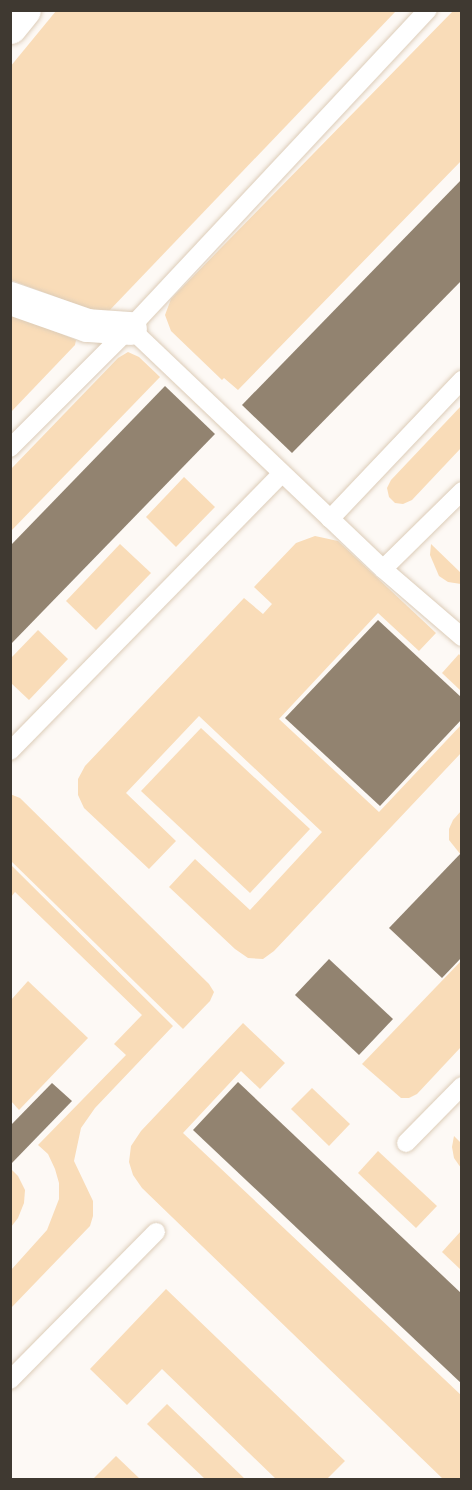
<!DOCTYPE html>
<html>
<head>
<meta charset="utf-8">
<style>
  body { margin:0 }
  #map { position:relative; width:472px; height:1490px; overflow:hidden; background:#fdf9f5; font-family:Karla,sans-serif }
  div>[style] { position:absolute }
  .green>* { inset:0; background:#f9dcb8 }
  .building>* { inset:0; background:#928370 }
  .roads { filter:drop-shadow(0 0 2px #dcccb8) drop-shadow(0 0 2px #dcccb8) }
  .service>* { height:18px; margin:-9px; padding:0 9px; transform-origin:9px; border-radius:9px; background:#fff }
  .minor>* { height:33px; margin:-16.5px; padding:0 16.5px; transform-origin:16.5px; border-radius:16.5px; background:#fff }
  span { translate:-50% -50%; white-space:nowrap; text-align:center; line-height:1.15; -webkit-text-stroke:5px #fff; paint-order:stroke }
  .frame { position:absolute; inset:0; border:12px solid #3f3931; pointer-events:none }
</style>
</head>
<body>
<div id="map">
  <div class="green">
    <i style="clip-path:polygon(56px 11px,396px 11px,107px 313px,99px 313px,11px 280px,10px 67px)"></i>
    <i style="clip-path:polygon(453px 11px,461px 11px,461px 161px,238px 390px,224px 378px,222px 380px,171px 331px,165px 315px,171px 299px)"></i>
    <i style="clip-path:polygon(11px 313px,76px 340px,75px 345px,11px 412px)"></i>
    <i style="clip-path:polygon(128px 352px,139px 357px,160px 377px,11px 531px,11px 469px,118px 358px)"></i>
    <i style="clip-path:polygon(461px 406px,461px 448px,412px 500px,403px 504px,395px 503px,389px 497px,387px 488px,391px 480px)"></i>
    <i style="clip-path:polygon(184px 477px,215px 507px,176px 547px,146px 517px)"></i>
    <i style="clip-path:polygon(315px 536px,338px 541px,436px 633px,419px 651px,378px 613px,279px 719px,379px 812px,461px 725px,461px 753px,274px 951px,263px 959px,248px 958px,235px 949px,169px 887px,195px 859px,250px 910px,322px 832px,199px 716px,126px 793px,176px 841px,149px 869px,84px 808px,78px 795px,78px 779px,85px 766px,244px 598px,263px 614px,272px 604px,254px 587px,296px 543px)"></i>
    <i style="clip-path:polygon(120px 544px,151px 573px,96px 630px,66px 601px)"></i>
    <i style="clip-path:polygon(431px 544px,461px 573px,461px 584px,448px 582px,439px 576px,430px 555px)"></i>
    <i style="clip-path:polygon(38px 630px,68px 659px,29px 700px,11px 683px,11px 658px)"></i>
    <i style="clip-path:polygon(459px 654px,461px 657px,461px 691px,442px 673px)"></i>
    <i style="clip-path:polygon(201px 728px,310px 829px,250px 893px,141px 791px)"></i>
    <i style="clip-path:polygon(10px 794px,20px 798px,209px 984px,214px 992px,210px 1001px,183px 1029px,11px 861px)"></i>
    <i style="clip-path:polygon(461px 811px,461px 855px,449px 840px,449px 829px,453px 820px)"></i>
    <i style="clip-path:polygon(11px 865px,173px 1026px,95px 1108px,81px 1128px,74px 1161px,93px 1201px,93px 1216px,90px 1226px,11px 1308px,11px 1270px,47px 1230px,59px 1199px,59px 1183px,55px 1169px,48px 1154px,38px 1145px,126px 1055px,114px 1044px,142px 1015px,15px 892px,11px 897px)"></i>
    <i style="clip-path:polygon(461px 961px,461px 1047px,417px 1094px,409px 1098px,401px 1098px,362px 1064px)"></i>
    <i style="clip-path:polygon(28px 981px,88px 1038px,19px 1110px,11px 1101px,11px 1000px)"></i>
    <i style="clip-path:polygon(243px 1023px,285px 1063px,260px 1089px,241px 1071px,183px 1133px,461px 1395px,461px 1479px,443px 1479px,142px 1188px,133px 1175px,129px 1162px,131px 1146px,141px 1131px)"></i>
    <i style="clip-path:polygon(312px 1088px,350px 1124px,329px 1146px,291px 1109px)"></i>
    <i style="clip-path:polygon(454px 1136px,461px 1143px,461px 1168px,454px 1158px,452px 1147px)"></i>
    <i style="clip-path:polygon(378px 1151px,437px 1206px,416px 1228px,358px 1173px)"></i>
    <i style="clip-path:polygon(10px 1168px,18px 1176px,25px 1190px,24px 1203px,18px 1218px,11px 1227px)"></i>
    <i style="clip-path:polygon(461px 1231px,461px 1270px,442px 1252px)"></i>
    <i style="clip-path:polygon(166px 1289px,345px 1461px,327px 1479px,276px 1479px,162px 1369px,127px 1405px,90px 1369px)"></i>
    <i style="clip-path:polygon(167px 1404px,245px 1479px,205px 1479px,147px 1424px)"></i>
    <i style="clip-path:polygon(116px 1456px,140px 1479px,93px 1479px)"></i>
  </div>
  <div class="building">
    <i style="clip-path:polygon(462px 179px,462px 280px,292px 453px,242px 405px)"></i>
    <i style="clip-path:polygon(165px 386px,215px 434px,10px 645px,10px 546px)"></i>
    <i style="clip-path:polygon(378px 620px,462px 698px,462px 719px,380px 806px,285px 718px)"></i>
    <i style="clip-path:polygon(462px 852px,462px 957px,442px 978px,389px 928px)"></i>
    <i style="clip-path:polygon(329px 959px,393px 1019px,359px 1055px,295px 995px)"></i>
    <i style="clip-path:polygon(238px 1082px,462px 1294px,462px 1384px,193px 1130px)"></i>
    <i style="clip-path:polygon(52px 1083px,72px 1101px,11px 1164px,10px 1126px)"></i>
  </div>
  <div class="roads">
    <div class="service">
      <i style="left:130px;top:328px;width:349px;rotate:43.6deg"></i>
      <i style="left:383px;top:569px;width:104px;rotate:40.7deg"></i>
      <i style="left:10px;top:448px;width:170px;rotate:-45deg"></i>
      <i style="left:130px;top:328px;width:436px;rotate:-46.9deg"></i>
      <i style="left:330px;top:519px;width:192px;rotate:-46.5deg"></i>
      <i style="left:383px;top:569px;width:111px;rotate:-44.6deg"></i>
      <i style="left:10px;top:751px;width:388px;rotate:-45.6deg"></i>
      <i style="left:406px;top:1143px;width:80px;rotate:-45.5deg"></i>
      <i style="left:10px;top:1380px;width:208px;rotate:-45.4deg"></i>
    </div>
    <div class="minor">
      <i style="left:10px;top:27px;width:22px;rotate:-51deg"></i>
      <i style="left:10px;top:298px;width:82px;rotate:19.3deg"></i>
      <i style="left:87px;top:325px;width:43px;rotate:4deg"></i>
    </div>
  </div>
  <div class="frame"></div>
</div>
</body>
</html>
